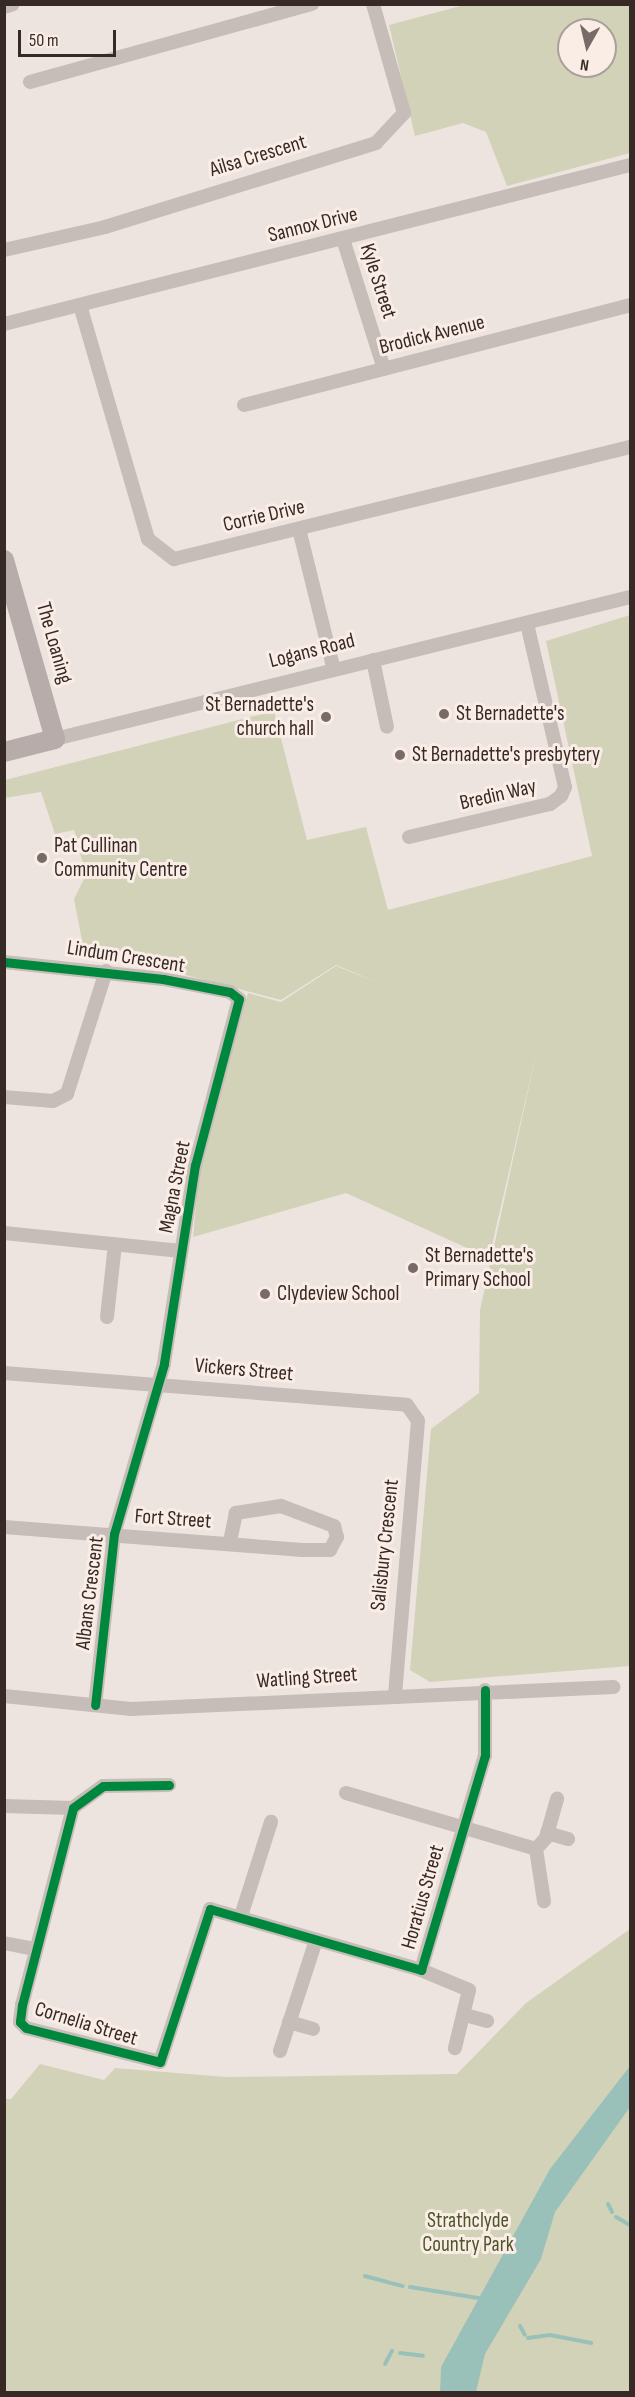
<!DOCTYPE html>
<html>
<head>
<meta charset="utf-8">
<style>
  body { margin:0 }
  #map { position:relative; width:635px; height:2397px; overflow:hidden; background:#ede4df; font-family:"Sofia Sans Condensed",sans-serif }
  div>[style] { position:absolute }
  .green>* { inset:0; background:#d2d2b8 }
  .water>* { inset:0; background:#9ac1b9 }
  .stream>* { height:4px; margin:-2px; padding:0 2px; transform-origin:2px; border-radius:2px; background:#9ac1b9 }
  .street>* { height:14px; margin:-7px; padding:0 7px; transform-origin:7px; border-radius:7px; background:#c6bcb8 }
  .secondary>* { height:20px; margin:-10px; padding:0 10px; transform-origin:10px; border-radius:10px; background:#b7aca9 }
  .cycleway>* { height:9px; margin:-4.5px; padding:0 4.5px; transform-origin:4.5px; border-radius:4.5px; background:#00873e }
  .dots>* { width:16px; height:16px; translate:-50% -50%; box-sizing:border-box; border:3px solid #faede6; border-radius:50% }
  span { translate:-50% -50%; white-space:nowrap; text-align:center; line-height:1.15; -webkit-text-stroke:6px #faede6; paint-order:stroke }
  .street-label { font-size:21px; color:#372926 }
  .poi-label { font-size:21px; color:#372926 }
  .right { translate:-100% -50%; text-align:right }
  .left { translate:0 -50%; text-align:left }
  .park-label { font-size:21px; color:#4e5629 }
  .frame { position:absolute; inset:0; border:6px solid #372926; pointer-events:none }
  .north { position:absolute; left:557px; top:18px; width:60px; height:60px; box-sizing:border-box; background:#faede6; border:2px solid #ac9f99; border-radius:50%; rotate:188deg; font-size:16px; font-weight:700; line-height:24px; text-align:center; color:#372926 }
  .north::after { content:''; display:block; margin:auto; width:21px; height:27px; background:#776a67; clip-path:polygon(50% 0,100% 100%,50% 72%,0 100%) }
  .scale { position:absolute; left:18px; top:30px; width:98px; height:27px; box-sizing:border-box; border:3px solid #372926; border-top:0; padding-left:8px; font-size:18px; line-height:21px; white-space:nowrap; color:#372926; -webkit-text-stroke:4px #faede6; paint-order:stroke }
</style>
</head>
<body>
<div id="map">
  <div class="green">
    <i style="clip-path:polygon(evenodd,464px 5px,630px 5px,630px 153px,507px 186px,486px 132px,463px 123px,415px 136px,389px 25px,464px 5px,569px 30px,605px 30px,605px 66px,569px 66px,569px 30px)"></i>
    <i style="clip-path:polygon(630px 615px,630px 1666px,430px 1682px,410px 1670px,431px 1429px,479px 1393px,480px 1310px,537px 1050px,489px 1258px,346px 1193px,193px 1237px,200px 1165px,248px 993px,281px 1002px,336px 966px,379px 983px,336px 965px,281px 1000px,117px 957px,85px 956px,74px 899px,86px 875px,74px 830px,55px 834px,41px 792px,5px 798px,5px 780px,274px 711px,307px 840px,366px 827px,388px 910px,592px 856px,546px 641px)"></i>
    <i style="clip-path:polygon(630px 1929px,630px 2392px,5px 2392px,4px 2099px,11px 2099px,40px 2064px,104px 2080px,115px 2068px,226px 2077px,457px 2074px,526px 2003px)"></i>
  </div>
  <div class="water">
    <i style="clip-path:polygon(630px 2066px,630px 2107px,555px 2212px,541px 2259px,485px 2354px,476px 2392px,440px 2392px,441px 2367px,550px 2169px)"></i>
  </div>
  <div class="stream">
    <i style="left:608px;top:2204px;width:9px;rotate:63deg"></i>
    <i style="left:616px;top:2217px;width:16px;rotate:30deg"></i>
    <i style="left:365px;top:2276px;width:39px;rotate:15deg"></i>
    <i style="left:410px;top:2287px;width:75px;rotate:9.2deg"></i>
    <i style="left:520px;top:2326px;width:10px;rotate:61deg"></i>
    <i style="left:528px;top:2338px;width:22px;rotate:-8deg"></i>
    <i style="left:550px;top:2335px;width:42px;rotate:11deg"></i>
    <i style="left:400px;top:2353px;width:23px;rotate:7deg"></i>
    <i style="left:385px;top:2364px;width:15px;rotate:-62deg"></i>
  </div>
  <div class="street">
    <i style="left:4px;top:7px;width:9px;rotate:-18deg"></i>
    <i style="left:30px;top:82px;width:293px;rotate:-15.5deg"></i>
    <i style="left:343px;top:239px;width:136px;rotate:72.5deg"></i>
    <i style="left:4px;top:250px;width:104px;rotate:-12.8deg"></i>
    <i style="left:105px;top:227px;width:284px;rotate:-17.2deg"></i>
    <i style="left:376px;top:143px;width:41px;rotate:-47deg"></i>
    <i style="left:404px;top:113px;width:113px;rotate:-105.9deg"></i>
    <i style="left:80px;top:305px;width:244px;rotate:73.8deg"></i>
    <i style="left:148px;top:539px;width:33px;rotate:38deg"></i>
    <i style="left:174px;top:559px;width:470px;rotate:-13.8deg"></i>
    <i style="left:4px;top:324px;width:646px;rotate:-14.25deg"></i>
    <i style="left:244px;top:405px;width:399px;rotate:-14.5deg"></i>
    <i style="left:299px;top:529px;width:145px;rotate:76.1deg"></i>
    <i style="left:373px;top:660px;width:68px;rotate:78.2deg"></i>
    <i style="left:55px;top:739px;width:592px;rotate:-13.87deg"></i>
    <i style="left:409px;top:837px;width:145px;rotate:-13.2deg"></i>
    <i style="left:550px;top:804px;width:14px;rotate:-36deg"></i>
    <i style="left:561px;top:796px;width:10px;rotate:-66deg"></i>
    <i style="left:565px;top:787px;width:167px;rotate:-103.1deg"></i>
    <i style="left:4px;top:962px;width:160px;rotate:6.1deg"></i>
    <i style="left:163px;top:979px;width:68px;rotate:11deg"></i>
    <i style="left:230px;top:992px;width:11px;rotate:38deg"></i>
    <i style="left:239px;top:999px;width:172px;rotate:104.8deg"></i>
    <i style="left:195px;top:1165px;width:201px;rotate:98.9deg"></i>
    <i style="left:164px;top:1364px;width:177px;rotate:106.4deg"></i>
    <i style="left:114px;top:1534px;width:172px;rotate:96.3deg"></i>
    <i style="left:4px;top:1097px;width:49px;rotate:4.7deg"></i>
    <i style="left:53px;top:1101px;width:16px;rotate:-27deg"></i>
    <i style="left:67px;top:1094px;width:129px;rotate:-72.4deg"></i>
    <i style="left:4px;top:1233px;width:178px;rotate:5.8deg"></i>
    <i style="left:107px;top:1317px;width:73px;rotate:-83.7deg"></i>
    <i style="left:4px;top:1373px;width:404px;rotate:4.5deg"></i>
    <i style="left:407px;top:1405px;width:19px;rotate:55deg"></i>
    <i style="left:418px;top:1421px;width:273px;rotate:94.8deg"></i>
    <i style="left:4px;top:1527px;width:299px;rotate:4.4deg"></i>
    <i style="left:302px;top:1550px;width:28px"></i>
    <i style="left:330px;top:1550px;width:15px;rotate:-62deg"></i>
    <i style="left:337px;top:1537px;width:11px;rotate:-105deg"></i>
    <i style="left:334px;top:1526px;width:57px;rotate:-159.3deg"></i>
    <i style="left:281px;top:1506px;width:46px;rotate:171.2deg"></i>
    <i style="left:236px;top:1513px;width:30px;rotate:102deg"></i>
    <i style="left:4px;top:1696px;width:128px;rotate:5.8deg"></i>
    <i style="left:131px;top:1709px;width:483px;rotate:-2.6deg"></i>
    <i style="left:169px;top:1785px;width:66px;rotate:179.1deg"></i>
    <i style="left:103px;top:1786px;width:37px;rotate:144deg"></i>
    <i style="left:73px;top:1808px;width:203px;rotate:104.5deg"></i>
    <i style="left:22px;top:2005px;width:17px;rotate:97deg"></i>
    <i style="left:20px;top:2022px;width:8px;rotate:45deg"></i>
    <i style="left:26px;top:2028px;width:138px;rotate:14.2deg"></i>
    <i style="left:160px;top:2062px;width:161px;rotate:-71.9deg"></i>
    <i style="left:210px;top:1909px;width:220px;rotate:16.1deg"></i>
    <i style="left:421px;top:1970px;width:224px;rotate:-73.4deg"></i>
    <i style="left:485px;top:1755px;width:65px;rotate:-90deg"></i>
    <i style="left:346px;top:1793px;width:198px;rotate:16.4deg"></i>
    <i style="left:536px;top:1849px;width:53px;rotate:81.3deg"></i>
    <i style="left:4px;top:1806px;width:69px;rotate:1.7deg"></i>
    <i style="left:547px;top:1833px;width:22px;rotate:16deg"></i>
    <i style="left:536px;top:1849px;width:15px;rotate:-48deg"></i>
    <i style="left:546px;top:1838px;width:41px;rotate:-74.2deg"></i>
    <i style="left:241px;top:1916px;width:99px;rotate:-72.3deg"></i>
    <i style="left:4px;top:1943px;width:33px;rotate:11deg"></i>
    <i style="left:421px;top:1970px;width:52px;rotate:22.6deg"></i>
    <i style="left:469px;top:1990px;width:60px;rotate:103.6deg"></i>
    <i style="left:465px;top:2015px;width:23px;rotate:15deg"></i>
    <i style="left:289px;top:2022px;width:25px;rotate:16deg"></i>
    <i style="left:280px;top:2051px;width:117px;rotate:-72deg"></i>
  </div>
  <div class="secondary">
    <i style="left:4px;top:560px;width:186px;rotate:74.1deg"></i>
    <i style="left:55px;top:739px;width:53px;rotate:165.7deg"></i>
  </div>
  <div class="cycleway">
    <i style="left:4px;top:962px;width:160px;rotate:6.1deg"></i>
    <i style="left:163px;top:979px;width:68px;rotate:11deg"></i>
    <i style="left:230px;top:992px;width:11px;rotate:38deg"></i>
    <i style="left:239px;top:999px;width:172px;rotate:104.8deg"></i>
    <i style="left:195px;top:1165px;width:201px;rotate:98.9deg"></i>
    <i style="left:164px;top:1364px;width:177px;rotate:106.4deg"></i>
    <i style="left:114px;top:1534px;width:172px;rotate:96.3deg"></i>
    <i style="left:169px;top:1785px;width:66px;rotate:179.1deg"></i>
    <i style="left:103px;top:1786px;width:37px;rotate:144deg"></i>
    <i style="left:73px;top:1808px;width:203px;rotate:104.5deg"></i>
    <i style="left:22px;top:2005px;width:17px;rotate:97deg"></i>
    <i style="left:20px;top:2022px;width:8px;rotate:45deg"></i>
    <i style="left:26px;top:2028px;width:138px;rotate:14.2deg"></i>
    <i style="left:160px;top:2062px;width:161px;rotate:-71.9deg"></i>
    <i style="left:210px;top:1909px;width:220px;rotate:16.1deg"></i>
    <i style="left:421px;top:1970px;width:224px;rotate:-73.4deg"></i>
    <i style="left:485px;top:1755px;width:65px;rotate:-90deg"></i>
  </div>
  <div class="dots">
    <i style="left:444px;top:714px;background:#776a67"></i>
    <i style="left:326px;top:717px;background:#776a67"></i>
    <i style="left:400px;top:755px;background:#776a67"></i>
    <i style="left:42px;top:858px;background:#776a67"></i>
    <i style="left:413px;top:1268px;background:#776a67"></i>
    <i style="left:265px;top:1294px;background:#776a67"></i>
  </div>
  <div class="street-label">
    <span style="left:258px;top:156px;rotate:-17deg">Ailsa Crescent</span>
    <span style="left:313px;top:225px;rotate:-14deg">Sannox Drive</span>
    <span style="left:378px;top:281px;rotate:72deg">Kyle Street</span>
    <span style="left:432px;top:335px;rotate:-14deg">Brodick Avenue</span>
    <span style="left:264px;top:516px;rotate:-13deg">Corrie Drive</span>
    <span style="left:54px;top:643px;rotate:74deg">The Loaning</span>
    <span style="left:312px;top:651px;rotate:-14deg">Logans Road</span>
    <span style="left:498px;top:795px;rotate:-13deg">Bredin Way</span>
    <span style="left:126px;top:957px;rotate:9deg">Lindum Crescent</span>
    <span style="left:175px;top:1187px;rotate:-79deg">Magna Street</span>
    <span style="left:244px;top:1370px;rotate:5deg">Vickers Street</span>
    <span style="left:173px;top:1519px;rotate:4deg">Fort Street</span>
    <span style="left:385px;top:1545px;rotate:-84deg">Salisbury Crescent</span>
    <span style="left:90px;top:1593px;rotate:-83deg">Albans Crescent</span>
    <span style="left:307px;top:1678px;rotate:-4deg">Watling Street</span>
    <span style="left:423px;top:1897px;rotate:-74deg">Horatius Street</span>
    <span style="left:86px;top:2024px;rotate:17deg">Cornelia Street</span>
  </div>
  <div class="poi-label">
    <span class="right" style="left:314px;top:717px">St Bernadette's<br>church hall</span>
    <span class="left" style="left:456px;top:714px">St Bernadette's</span>
    <span class="left" style="left:412px;top:755px">St Bernadette's presbytery</span>
    <span class="left" style="left:54px;top:858px">Pat Cullinan<br>Community Centre</span>
    <span class="left" style="left:425px;top:1268px">St Bernadette's<br>Primary School</span>
    <span class="left" style="left:277px;top:1294px">Clydeview School</span>
  </div>
  <div class="park-label">
    <span style="left:468px;top:2233px">Strathclyde<br>Country Park</span>
  </div>
  <div class="frame"></div>
  <div class="north">N</div>
  <div class="scale">50 m</div>
</div>
</body>
</html>
